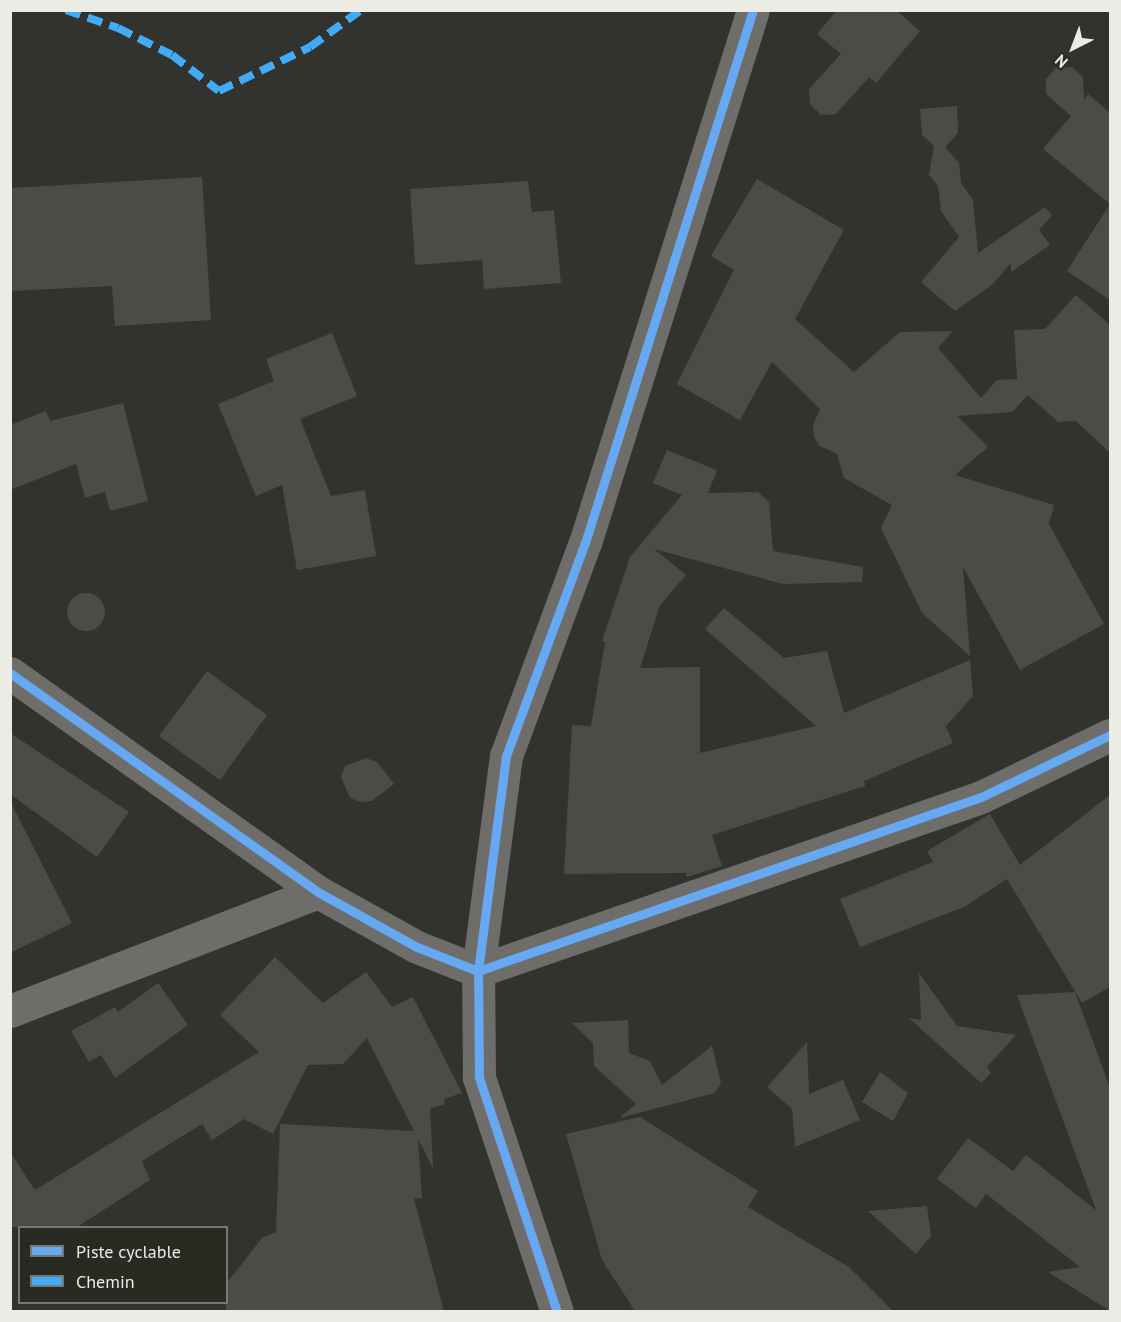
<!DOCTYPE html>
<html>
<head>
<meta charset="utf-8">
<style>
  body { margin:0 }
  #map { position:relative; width:1121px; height:1322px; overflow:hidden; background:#32332e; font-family:"PT Sans",sans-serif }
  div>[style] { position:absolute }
  .building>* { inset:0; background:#4a4c48 }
  .round { border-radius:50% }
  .street>* { height:33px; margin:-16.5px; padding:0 16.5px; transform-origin:16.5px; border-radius:16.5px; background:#6e6d6a }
  .quiet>* { height:8px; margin-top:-4px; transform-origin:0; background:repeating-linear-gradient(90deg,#42abf6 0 15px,transparent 0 23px) }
  .cycleway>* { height:9px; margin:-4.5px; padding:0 4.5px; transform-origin:4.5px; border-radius:4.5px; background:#66a8f1 }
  span { translate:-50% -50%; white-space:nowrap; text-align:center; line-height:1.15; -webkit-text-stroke:4.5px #292b22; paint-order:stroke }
  .frame { position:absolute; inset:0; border:12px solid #ebece6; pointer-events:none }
  .legend { position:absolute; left:18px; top:1226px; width:210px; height:78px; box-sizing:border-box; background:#292b22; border:2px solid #777870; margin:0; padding:8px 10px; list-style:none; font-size:18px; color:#ebece6 }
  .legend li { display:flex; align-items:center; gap:12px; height:30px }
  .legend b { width:30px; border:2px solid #777870 }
  .north { position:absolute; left:1043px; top:18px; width:60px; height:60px; -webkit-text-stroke:4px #292b22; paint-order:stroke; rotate:222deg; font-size:16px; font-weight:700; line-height:24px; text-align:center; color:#ebece6 }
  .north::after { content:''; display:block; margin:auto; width:21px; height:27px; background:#ebece6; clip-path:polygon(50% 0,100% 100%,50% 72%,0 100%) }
</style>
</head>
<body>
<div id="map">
  <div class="building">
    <i style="clip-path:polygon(837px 10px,896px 10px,920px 31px,876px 83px,869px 77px,836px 114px,821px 115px,810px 104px,809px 89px,841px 54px,817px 34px)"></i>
    <i style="clip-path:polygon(1072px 67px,1083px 77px,1084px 100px,1088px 94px,1110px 113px,1110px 300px,1067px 271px,1110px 204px,1043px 149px,1071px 116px,1046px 94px,1046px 79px,1056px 68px)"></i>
    <i style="clip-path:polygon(957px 106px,958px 133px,945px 147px,959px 163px,961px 183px,973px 200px,978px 253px,1045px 207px,1052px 215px,1039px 230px,1050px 245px,1011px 272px,1011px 263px,992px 285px,955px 311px,921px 282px,959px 237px,941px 211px,938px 186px,929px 175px,934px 146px,922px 135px,920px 109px)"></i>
    <i style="clip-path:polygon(202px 177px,211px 320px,115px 326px,112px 286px,10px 291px,10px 188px)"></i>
    <i style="clip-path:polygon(757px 179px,844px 230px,795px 319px,854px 372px,900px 332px,953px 331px,938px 348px,981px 398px,997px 380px,1017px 379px,1014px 330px,1045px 329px,1076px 295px,1110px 325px,1110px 453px,1076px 421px,1058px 422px,1028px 395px,1012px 412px,957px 416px,988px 447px,955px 475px,1054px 505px,1049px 524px,1104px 624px,1020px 670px,963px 567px,970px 656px,922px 613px,881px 528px,892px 505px,844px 478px,837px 454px,820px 446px,814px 437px,813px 425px,820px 409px,772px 362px,740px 420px,677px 384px,734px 270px,711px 256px)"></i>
    <i style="clip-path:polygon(528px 181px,532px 212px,554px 210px,561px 283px,484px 289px,482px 260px,415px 265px,410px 189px)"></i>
    <i style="clip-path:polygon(332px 333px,357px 396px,300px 419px,331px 496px,365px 490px,376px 556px,297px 570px,282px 485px,256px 496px,218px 404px,274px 381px,266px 359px)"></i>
    <i style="clip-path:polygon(123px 403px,148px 501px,110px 511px,105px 492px,85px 498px,76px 464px,10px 490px,10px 425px,46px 411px,50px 421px)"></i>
    <i style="clip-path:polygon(667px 450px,717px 470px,708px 493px,758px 492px,769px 502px,773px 551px,863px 567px,862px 582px,783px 584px,654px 549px,686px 575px,660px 605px,640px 668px,700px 667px,700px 753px,816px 726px,705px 629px,724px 608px,784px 658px,827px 651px,844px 713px,970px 660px,973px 696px,946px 726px,953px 743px,864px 781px,865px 786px,712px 835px,722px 866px,687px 877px,686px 873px,564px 874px,572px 725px,591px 726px,605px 642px,602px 641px,630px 557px,682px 495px,653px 483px)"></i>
    <i class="round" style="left:67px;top:593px;width:38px;height:38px"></i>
    <i style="clip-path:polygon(207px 671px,267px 715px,220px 780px,159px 736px)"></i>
    <i style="clip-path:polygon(10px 733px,129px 812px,97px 857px,10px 794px)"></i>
    <i style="clip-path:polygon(366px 758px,377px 762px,394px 784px,372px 801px,361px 802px,350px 798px,341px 777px,345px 766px)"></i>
    <i style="clip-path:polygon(1110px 795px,1110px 987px,1082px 1003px,1007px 879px,964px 907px,860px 947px,840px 899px,933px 862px,927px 851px,990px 814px,1020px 865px)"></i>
    <i style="clip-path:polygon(10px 801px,72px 923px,10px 953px)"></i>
    <i style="clip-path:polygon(275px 957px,323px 1003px,366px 972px,392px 1007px,413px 997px,462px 1093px,444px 1099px,445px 1104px,430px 1109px,433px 1168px,418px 1139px,422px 1198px,414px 1199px,444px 1311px,226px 1311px,226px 1284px,262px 1238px,276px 1232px,280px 1124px,414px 1131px,367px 1038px,343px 1064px,308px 1065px,273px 1134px,244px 1119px,212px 1140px,202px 1124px,142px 1161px,150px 1180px,77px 1227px,10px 1227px,10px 1152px,35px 1190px,259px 1052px,220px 1015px)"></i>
    <i style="clip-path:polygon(919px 973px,957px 1026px,1016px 1035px,987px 1067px,991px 1073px,981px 1083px,909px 1018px,921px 1020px)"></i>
    <i style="clip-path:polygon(158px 983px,188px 1025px,115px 1078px,101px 1055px,89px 1062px,71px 1031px,115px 1007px,118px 1012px)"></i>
    <i style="clip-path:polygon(1075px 992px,1110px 1088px,1110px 1311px,1048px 1272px,1080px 1267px,986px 1194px,976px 1208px,937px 1179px,968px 1138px,1013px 1171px,1026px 1155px,1096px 1210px,1017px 995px)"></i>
    <i style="clip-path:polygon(628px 1020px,629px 1053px,650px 1061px,662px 1085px,712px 1046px,721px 1083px,715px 1093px,619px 1118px,636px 1104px,594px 1066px,593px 1043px,572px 1023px)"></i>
    <i style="clip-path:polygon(807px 1042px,809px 1094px,843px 1080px,860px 1120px,795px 1147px,792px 1109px,767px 1087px)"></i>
    <i style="clip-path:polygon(880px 1072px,908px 1093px,893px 1121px,862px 1102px)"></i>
    <i style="clip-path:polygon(640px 1117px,758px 1191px,748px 1207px,849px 1267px,893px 1311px,635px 1311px,602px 1260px,566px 1134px)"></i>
    <i style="clip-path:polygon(927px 1206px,931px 1236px,916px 1254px,868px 1211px)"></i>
  </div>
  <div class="street">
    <i style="left:10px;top:673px;width:378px;rotate:35.4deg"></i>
    <i style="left:318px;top:892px;width:113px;rotate:29.1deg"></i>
    <i style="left:417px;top:947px;width:66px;rotate:21.5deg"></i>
    <i style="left:478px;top:971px;width:532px;rotate:-19.08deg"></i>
    <i style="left:981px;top:797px;width:143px;rotate:-25.7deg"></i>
    <i style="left:10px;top:1011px;width:330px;rotate:-21.1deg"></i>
    <i style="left:557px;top:1312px;width:248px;rotate:-108.4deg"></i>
    <i style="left:479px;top:1077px;width:106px;rotate:-90.5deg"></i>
    <i style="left:478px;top:971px;width:217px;rotate:-82.6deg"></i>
    <i style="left:506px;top:756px;width:227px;rotate:-69.7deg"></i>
    <i style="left:585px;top:543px;width:559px;rotate:-72.51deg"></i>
  </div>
  <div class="quiet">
    <i style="left:66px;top:10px;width:55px;rotate:19.1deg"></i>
    <i style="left:118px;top:28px;width:60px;rotate:26.6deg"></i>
    <i style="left:172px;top:55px;width:59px;rotate:37.5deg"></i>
    <i style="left:219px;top:91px;width:101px;rotate:-25.8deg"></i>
    <i style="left:310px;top:47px;width:63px;rotate:-36deg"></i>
  </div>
  <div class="cycleway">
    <i style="left:10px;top:673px;width:378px;rotate:35.4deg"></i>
    <i style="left:318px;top:892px;width:113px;rotate:29.1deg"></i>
    <i style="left:417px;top:947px;width:66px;rotate:21.5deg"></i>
    <i style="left:478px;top:971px;width:532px;rotate:-19.08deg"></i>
    <i style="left:981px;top:797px;width:143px;rotate:-25.7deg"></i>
    <i style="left:557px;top:1312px;width:248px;rotate:-108.4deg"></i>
    <i style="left:479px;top:1077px;width:106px;rotate:-90.5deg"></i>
    <i style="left:478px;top:971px;width:217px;rotate:-82.6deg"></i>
    <i style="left:506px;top:756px;width:227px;rotate:-69.7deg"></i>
    <i style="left:585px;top:543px;width:559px;rotate:-72.51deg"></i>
  </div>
  <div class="frame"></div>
  <ul class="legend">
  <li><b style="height:8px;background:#66a8f1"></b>Piste cyclable</li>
  <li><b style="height:8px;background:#42abf6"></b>Chemin</li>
  </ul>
  <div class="north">N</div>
</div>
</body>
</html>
